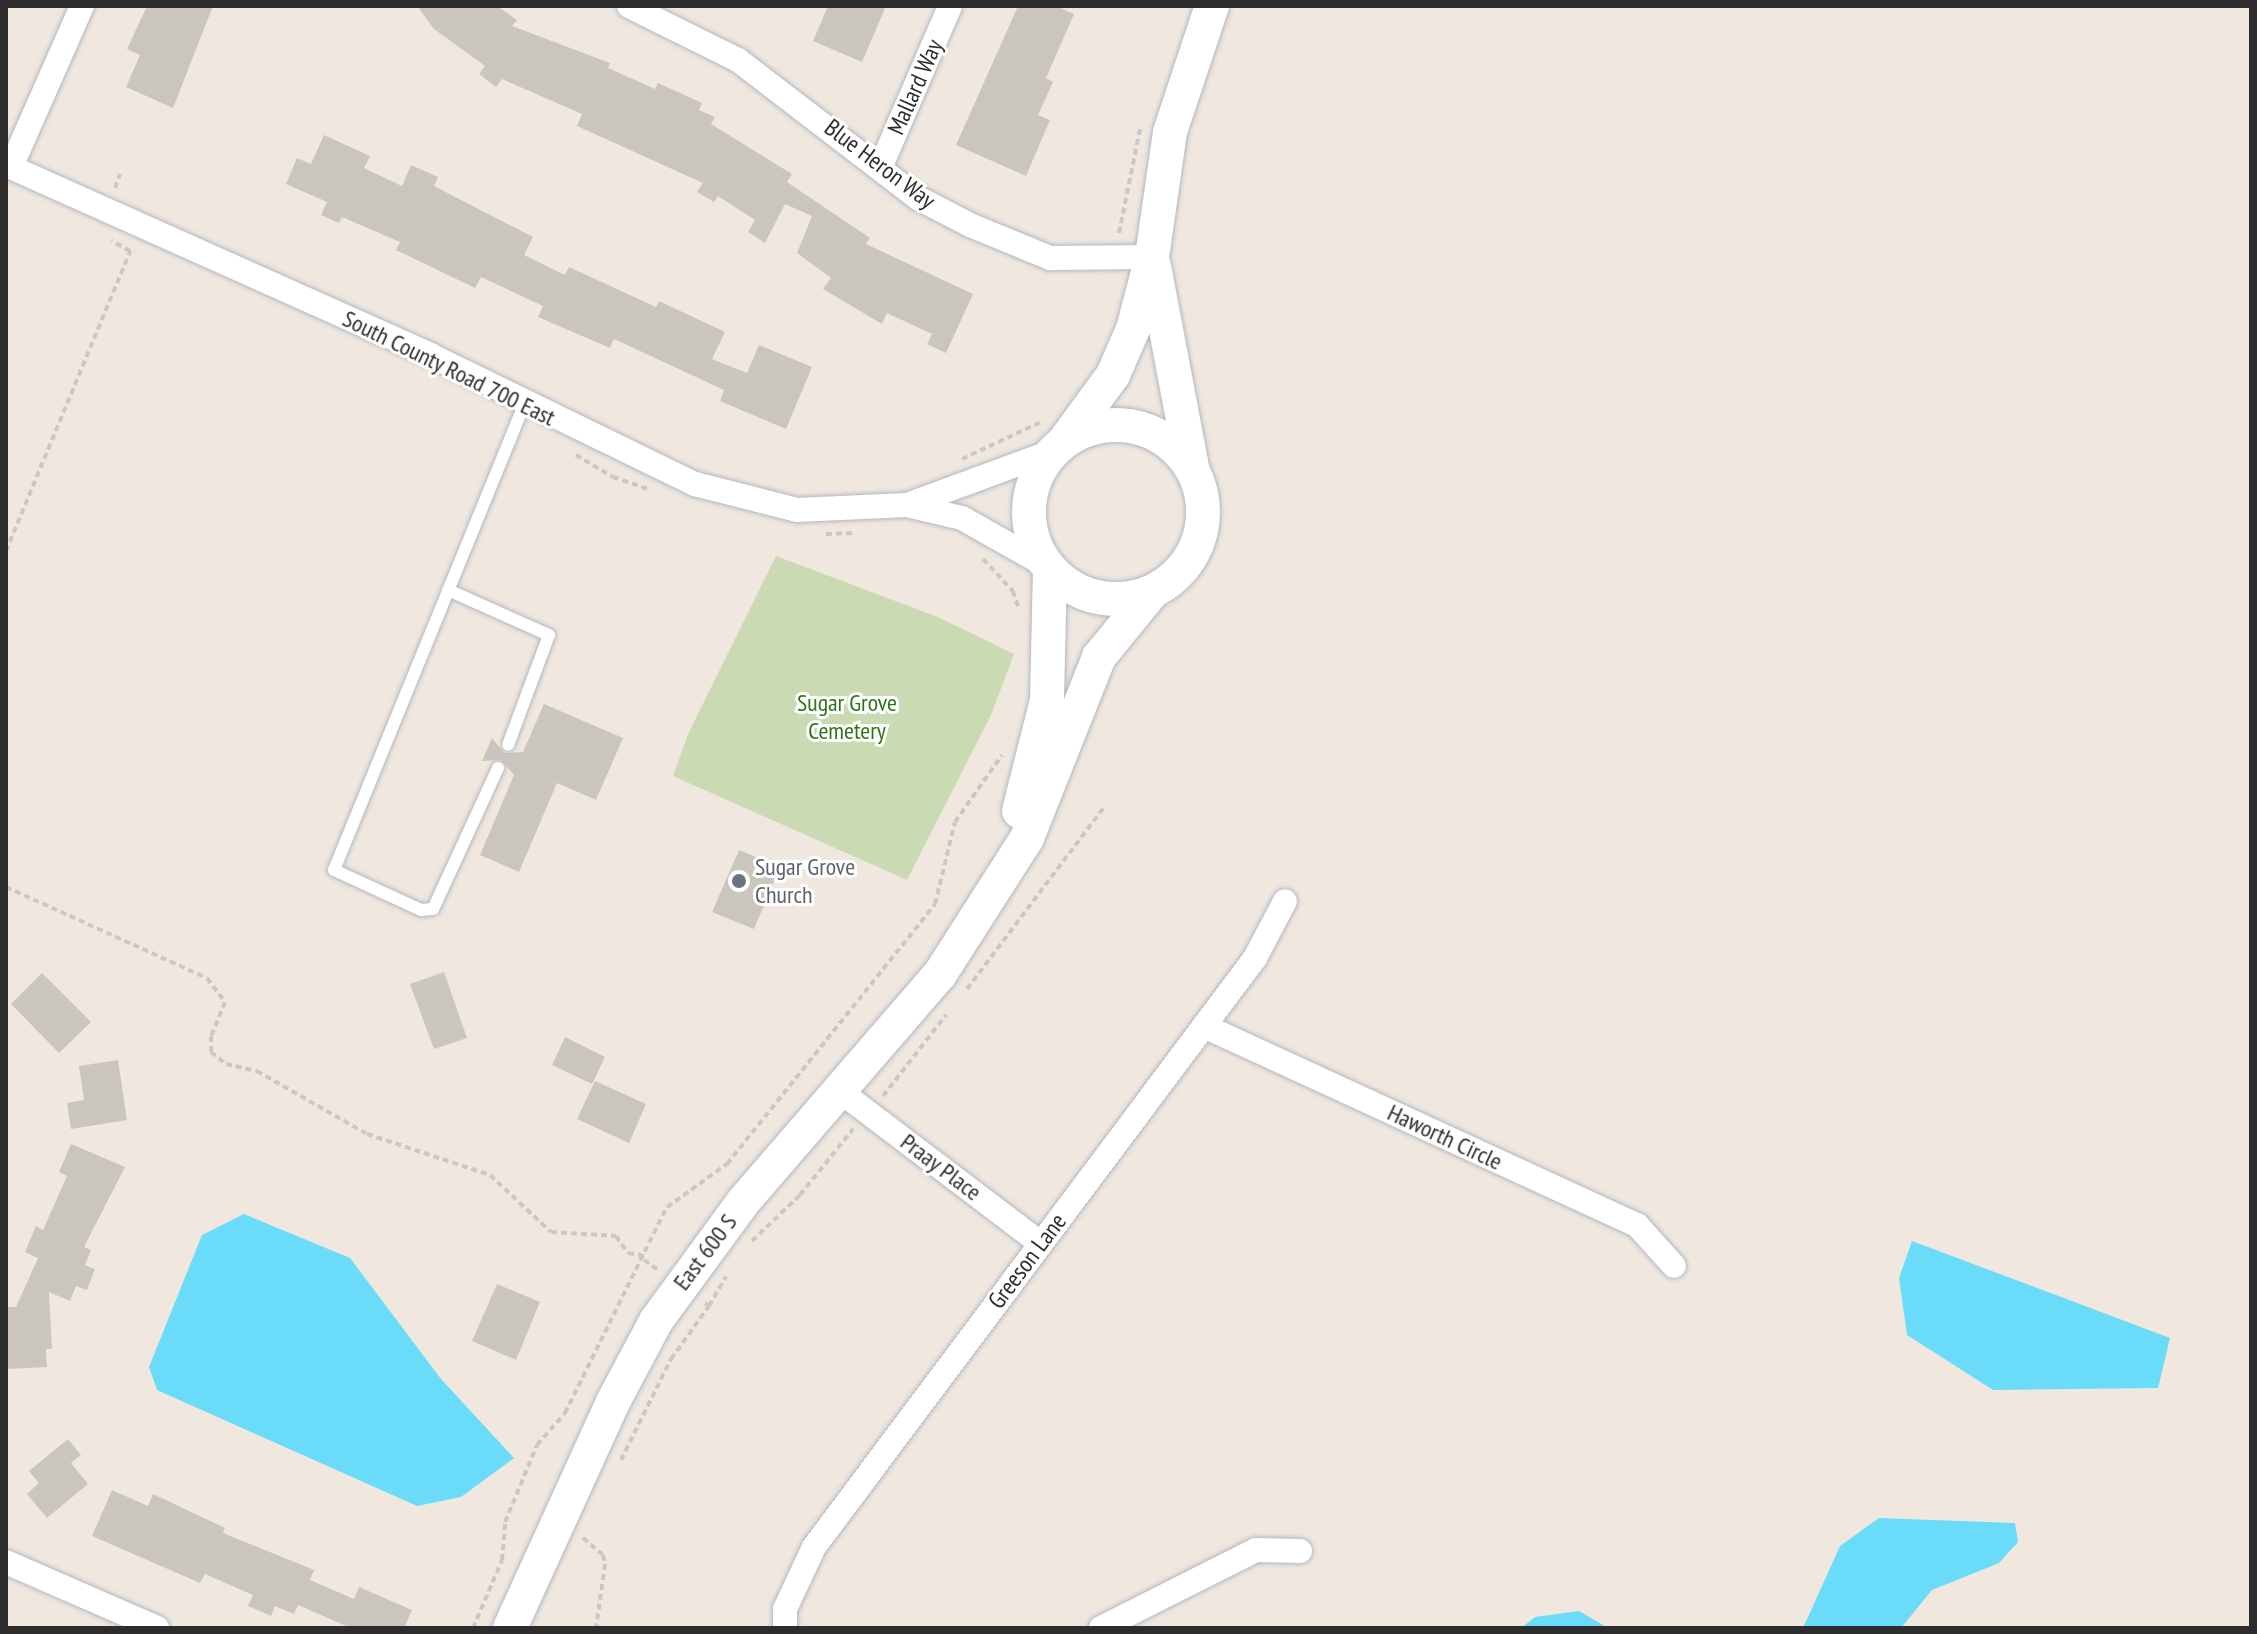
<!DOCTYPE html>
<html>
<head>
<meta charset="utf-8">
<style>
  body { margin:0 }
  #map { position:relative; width:2257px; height:1634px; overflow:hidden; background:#f0e8df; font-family:"PT Sans Narrow",sans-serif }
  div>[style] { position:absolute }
  .cemetery>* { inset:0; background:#cadbb4 }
  .water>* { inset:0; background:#6adcfa }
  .building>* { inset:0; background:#cbc6bd }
  .path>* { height:4px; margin-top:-2px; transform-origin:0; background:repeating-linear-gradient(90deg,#c8c8c8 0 6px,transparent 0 10px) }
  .roads { filter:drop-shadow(0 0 2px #b3b7c2) drop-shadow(0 0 2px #b3b7c2) }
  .lane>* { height:12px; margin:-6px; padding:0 6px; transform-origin:6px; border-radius:6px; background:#fff }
  .street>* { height:24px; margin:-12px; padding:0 12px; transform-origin:12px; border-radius:12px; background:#fff }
  .secondary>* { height:34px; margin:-17px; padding:0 17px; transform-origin:17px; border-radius:17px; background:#fff }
  .secondary>.ring { margin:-17px; padding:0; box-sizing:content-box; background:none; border:34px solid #fff; border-radius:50% }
  .dots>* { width:22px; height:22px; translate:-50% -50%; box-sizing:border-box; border:4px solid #fff; border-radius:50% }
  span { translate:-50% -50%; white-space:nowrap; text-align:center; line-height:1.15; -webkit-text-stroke:6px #fff; paint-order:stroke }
  .street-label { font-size:24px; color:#2d2d2d }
  .park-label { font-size:24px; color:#2d7414 }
  .worship-label { font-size:24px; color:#5b616d }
  .left { translate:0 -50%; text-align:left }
  .frame { position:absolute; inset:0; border:8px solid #2d2d2d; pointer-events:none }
</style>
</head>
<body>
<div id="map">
  <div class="cemetery">
    <i style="clip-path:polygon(776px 556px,938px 617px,1014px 654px,991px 715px,907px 880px,673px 776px,688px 734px)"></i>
  </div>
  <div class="water">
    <i style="clip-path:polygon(244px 1214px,350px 1258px,441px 1379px,514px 1458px,461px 1497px,417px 1506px,157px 1390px,149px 1367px,202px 1235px)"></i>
    <i style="clip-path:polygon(1912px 1241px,2170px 1338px,2158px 1388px,1993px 1390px,1907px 1335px,1899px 1278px)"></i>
    <i style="clip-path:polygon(1879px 1518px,2015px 1523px,2018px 1542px,1999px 1563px,1932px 1590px,1901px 1628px,1803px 1628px,1840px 1546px)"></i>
    <i style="clip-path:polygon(1579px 1611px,1608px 1628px,1521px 1628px,1535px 1617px)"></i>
  </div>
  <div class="building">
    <i style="clip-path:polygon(147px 6px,213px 6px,173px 108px,126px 87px,140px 55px,127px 49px)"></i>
    <i style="clip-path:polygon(417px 6px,497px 6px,517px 20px,512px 26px,610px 63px,608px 68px,655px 89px,658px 83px,702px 103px,699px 110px,715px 117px,711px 124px,792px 174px,787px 182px,870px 238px,866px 244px,973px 294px,946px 353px,927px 344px,932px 334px,887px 313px,882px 324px,823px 289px,831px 278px,797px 253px,812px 216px,785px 204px,765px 243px,748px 232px,755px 220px,718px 196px,714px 202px,697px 192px,703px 183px,577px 126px,582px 114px,502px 79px,496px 87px,479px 74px,485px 66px,434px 29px)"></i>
    <i style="clip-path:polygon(828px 6px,886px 6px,862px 62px,813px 41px)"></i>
    <i style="clip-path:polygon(1018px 6px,1056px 6px,1074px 14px,1046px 78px,1053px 82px,1038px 115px,1050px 120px,1026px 176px,956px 145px)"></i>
    <i style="clip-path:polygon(324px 135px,370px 156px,364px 168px,402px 186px,411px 165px,438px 177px,434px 186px,533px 237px,524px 255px,565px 275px,569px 267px,656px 307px,659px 301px,725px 332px,712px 359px,747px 373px,759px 345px,812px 367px,786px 429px,720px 401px,724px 390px,614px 339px,610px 348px,538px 317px,543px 306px,481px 277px,475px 288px,396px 250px,400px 242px,342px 217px,339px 223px,321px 215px,327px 202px,286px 184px,297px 158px,311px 164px)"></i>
    <i style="clip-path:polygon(544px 704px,623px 738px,596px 800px,557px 783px,519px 872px,480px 855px,514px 775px,501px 760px,482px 761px,492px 738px,504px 753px,523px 752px)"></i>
    <i style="clip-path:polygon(739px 850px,780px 867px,754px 929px,712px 912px)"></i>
    <i style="clip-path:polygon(444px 972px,467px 1038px,434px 1049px,410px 984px)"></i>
    <i style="clip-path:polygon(42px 973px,91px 1022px,59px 1053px,11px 1004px)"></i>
    <i style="clip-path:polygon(565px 1037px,605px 1057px,592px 1084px,552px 1065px)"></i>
    <i style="clip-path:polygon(118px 1060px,127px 1120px,71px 1129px,67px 1103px,84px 1100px,79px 1066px)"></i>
    <i style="clip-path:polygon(595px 1081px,646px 1104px,629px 1143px,577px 1119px)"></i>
    <i style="clip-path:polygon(71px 1144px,125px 1167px,84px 1247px,91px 1250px,85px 1265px,95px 1269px,87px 1290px,76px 1286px,70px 1301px,49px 1292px,52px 1349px,46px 1349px,47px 1367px,6px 1369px,6px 1307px,16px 1307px,38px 1258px,25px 1252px,36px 1226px,43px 1230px,67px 1176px,59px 1172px)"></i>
    <i style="clip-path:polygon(497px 1284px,540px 1302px,516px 1360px,472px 1341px)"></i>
    <i style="clip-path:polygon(68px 1439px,81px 1455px,71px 1463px,88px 1484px,47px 1518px,27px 1494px,39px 1483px,29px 1471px)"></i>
    <i style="clip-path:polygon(112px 1490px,148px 1506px,153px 1494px,225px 1528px,223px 1533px,314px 1570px,310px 1580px,354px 1599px,359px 1587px,412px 1610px,404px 1628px,351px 1628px,298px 1605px,294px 1614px,275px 1606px,271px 1616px,248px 1606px,253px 1595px,205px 1574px,200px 1583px,92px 1536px)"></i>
  </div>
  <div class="path">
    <i style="left:115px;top:188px;width:15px;rotate:-70deg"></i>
    <i style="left:1119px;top:233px;width:106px;rotate:-78.6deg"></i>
    <i style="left:576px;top:455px;width:43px;rotate:30.7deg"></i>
    <i style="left:613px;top:477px;width:36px;rotate:19deg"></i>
    <i style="left:962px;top:459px;width:89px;rotate:-25.1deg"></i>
    <i style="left:826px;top:534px;width:27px;rotate:-2deg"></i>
    <i style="left:6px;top:551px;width:325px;rotate:-67.5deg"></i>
    <i style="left:130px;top:251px;width:21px;rotate:-151deg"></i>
    <i style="left:983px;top:559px;width:44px;rotate:46.8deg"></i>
    <i style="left:1013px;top:591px;width:19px;rotate:72deg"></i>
    <i style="left:6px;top:887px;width:221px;rotate:24.4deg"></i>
    <i style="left:207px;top:978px;width:30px;rotate:53deg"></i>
    <i style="left:225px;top:1002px;width:37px;rotate:112deg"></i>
    <i style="left:211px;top:1036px;width:16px;rotate:90deg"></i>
    <i style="left:211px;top:1052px;width:19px;rotate:39deg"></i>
    <i style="left:226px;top:1064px;width:32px;rotate:13deg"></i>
    <i style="left:257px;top:1071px;width:127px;rotate:29.8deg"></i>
    <i style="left:367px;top:1134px;width:130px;rotate:18.4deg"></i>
    <i style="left:490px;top:1175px;width:83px;rotate:43.1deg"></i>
    <i style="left:551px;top:1232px;width:65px;rotate:3.5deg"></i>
    <i style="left:616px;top:1236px;width:21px;rotate:55deg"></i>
    <i style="left:628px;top:1253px;width:17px;rotate:10deg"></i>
    <i style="left:967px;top:989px;width:228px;rotate:-53deg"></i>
    <i style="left:883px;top:1096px;width:103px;rotate:-52.1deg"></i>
    <i style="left:752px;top:1241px;width:66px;rotate:-43.8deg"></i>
    <i style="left:800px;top:1195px;width:85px;rotate:-51.2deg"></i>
    <i style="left:644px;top:1260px;width:17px;rotate:36deg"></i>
    <i style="left:705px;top:1303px;width:5px;rotate:37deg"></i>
    <i style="left:709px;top:1306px;width:34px;rotate:-60deg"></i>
    <i style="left:621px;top:1460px;width:113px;rotate:-63.7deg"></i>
    <i style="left:671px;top:1359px;width:65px;rotate:-54.4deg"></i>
    <i style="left:583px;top:1538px;width:26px;rotate:40deg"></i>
    <i style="left:603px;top:1555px;width:9px;rotate:77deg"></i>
    <i style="left:605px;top:1564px;width:65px;rotate:98deg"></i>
    <i style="left:473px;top:1628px;width:74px;rotate:-66.9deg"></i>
    <i style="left:502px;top:1560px;width:38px;rotate:-85deg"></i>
    <i style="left:505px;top:1522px;width:83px;rotate:-67.4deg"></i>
    <i style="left:537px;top:1445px;width:43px;rotate:-48.8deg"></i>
    <i style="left:565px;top:1413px;width:230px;rotate:-63.7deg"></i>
    <i style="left:667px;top:1207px;width:74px;rotate:-35.6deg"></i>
    <i style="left:727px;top:1164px;width:333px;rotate:-51.3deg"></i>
    <i style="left:935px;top:904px;width:84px;rotate:-76.3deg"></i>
    <i style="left:955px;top:822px;width:82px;rotate:-55deg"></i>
  </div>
  <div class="roads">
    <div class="lane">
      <i style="left:448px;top:590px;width:111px;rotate:24deg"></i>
      <i style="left:549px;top:635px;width:117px;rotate:110.4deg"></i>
      <i style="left:498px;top:768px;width:155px;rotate:114.7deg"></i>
      <i style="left:433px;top:909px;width:12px;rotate:175deg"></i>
      <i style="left:421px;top:910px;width:96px;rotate:-155.3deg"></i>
      <i style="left:334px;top:870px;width:502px;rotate:-67.77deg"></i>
    </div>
    <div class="street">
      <i style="left:629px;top:6px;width:122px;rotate:26.4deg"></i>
      <i style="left:738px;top:60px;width:227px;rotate:37.5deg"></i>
      <i style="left:918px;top:198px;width:59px;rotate:27.4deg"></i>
      <i style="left:970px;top:225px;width:87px;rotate:22.4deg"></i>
      <i style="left:1050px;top:258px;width:102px;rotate:-0.6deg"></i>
      <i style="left:6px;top:165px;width:465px;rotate:24.1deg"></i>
      <i style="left:430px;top:355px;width:295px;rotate:26deg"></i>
      <i style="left:695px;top:484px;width:105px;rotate:14.3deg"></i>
      <i style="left:797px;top:510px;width:110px;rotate:-2.6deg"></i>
      <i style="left:907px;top:505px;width:57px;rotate:13.3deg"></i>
      <i style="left:962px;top:518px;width:98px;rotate:29.5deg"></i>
      <i style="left:11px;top:167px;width:176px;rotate:-66.2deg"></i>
      <i style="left:880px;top:168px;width:176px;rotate:-66.6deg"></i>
      <i style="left:907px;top:505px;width:157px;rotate:-20.2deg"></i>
      <i style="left:1204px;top:1026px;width:477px;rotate:24.7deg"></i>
      <i style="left:1637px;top:1225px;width:55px;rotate:47.9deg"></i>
      <i style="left:841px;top:1092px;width:250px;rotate:37.2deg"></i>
      <i style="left:6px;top:1562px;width:165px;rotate:23.6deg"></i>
      <i style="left:785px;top:1628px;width:19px;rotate:-90deg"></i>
      <i style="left:785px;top:1609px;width:68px;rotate:-64.9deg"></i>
      <i style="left:814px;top:1547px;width:736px;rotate:-53.18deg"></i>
      <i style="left:1255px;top:958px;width:64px;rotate:-62.2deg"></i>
      <i style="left:1101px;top:1628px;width:174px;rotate:-26.7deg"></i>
      <i style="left:1256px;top:1550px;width:44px;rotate:1.3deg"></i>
    </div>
    <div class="secondary">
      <i style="left:1154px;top:266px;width:206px;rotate:79.3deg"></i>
      <i class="ring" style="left:1029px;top:425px;width:140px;height:140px"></i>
      <i style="left:1066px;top:439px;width:79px;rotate:-53.7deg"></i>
      <i style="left:1113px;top:375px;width:50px;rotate:-66.5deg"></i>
      <i style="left:1133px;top:329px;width:74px;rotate:-75.2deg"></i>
      <i style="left:1152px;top:257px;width:126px;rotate:-81.8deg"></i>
      <i style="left:1170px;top:132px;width:133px;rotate:-71.6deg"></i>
      <i style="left:1019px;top:811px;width:114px;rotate:-75.8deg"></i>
      <i style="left:1047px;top:700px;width:131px;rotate:-88.7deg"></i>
      <i style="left:510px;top:1628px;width:248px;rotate:-65.5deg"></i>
      <i style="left:613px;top:1402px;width:92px;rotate:-62deg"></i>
      <i style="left:656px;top:1321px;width:147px;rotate:-53.8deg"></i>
      <i style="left:743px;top:1202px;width:301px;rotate:-49.2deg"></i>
      <i style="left:940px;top:974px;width:161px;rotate:-57.4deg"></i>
      <i style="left:1027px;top:838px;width:195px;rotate:-68.3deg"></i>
      <i style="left:1099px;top:657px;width:84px;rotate:-50.8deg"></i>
    </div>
  </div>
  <div class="dots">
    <i style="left:739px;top:881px;background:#6b7280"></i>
  </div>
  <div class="street-label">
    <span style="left:915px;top:87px;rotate:-66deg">Mallard Way</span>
    <span style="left:880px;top:164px;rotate:37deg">Blue Heron Way</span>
    <span style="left:449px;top:368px;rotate:26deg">South County Road 700 East</span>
    <span style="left:1445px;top:1137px;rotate:25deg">Haworth Circle</span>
    <span style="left:941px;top:1167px;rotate:37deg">Praay Place</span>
    <span style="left:705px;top:1252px;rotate:-53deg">East 600 S</span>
    <span style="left:1027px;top:1261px;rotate:-53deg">Greeson Lane</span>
  </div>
  <div class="park-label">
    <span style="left:847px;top:717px">Sugar Grove<br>Cemetery</span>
  </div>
  <div class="worship-label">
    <span class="left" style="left:755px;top:881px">Sugar Grove<br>Church</span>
  </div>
  <div class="frame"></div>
</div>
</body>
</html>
